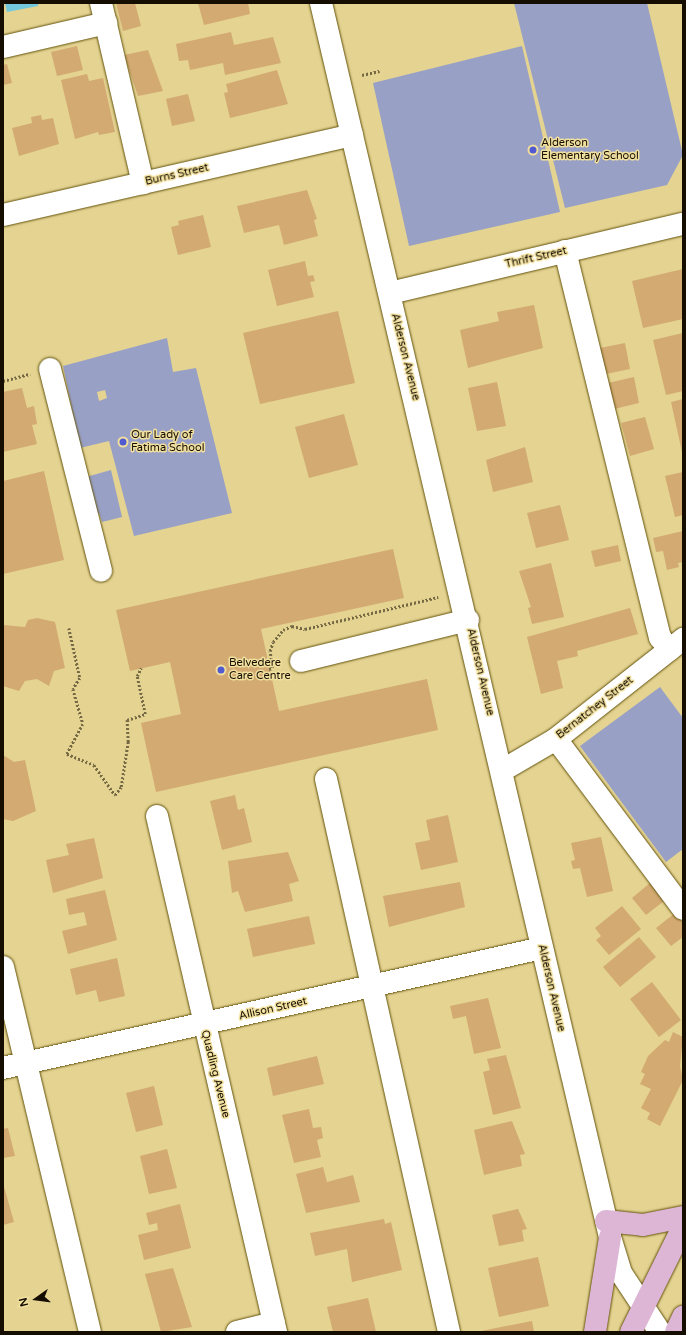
<!DOCTYPE html>
<html>
<head>
<meta charset="utf-8">
<style>
  body { margin:0 }
  #map { position:relative; width:686px; height:1335px; overflow:hidden; background:#e4d391; font-family:"Varela Round",sans-serif }
  div>[style] { position:absolute }
  .green>* { inset:0; background:#98a0c6 }
  .water>* { inset:0; background:#73c8dc }
  .building>* { inset:0; background:#d2aa72 }
  .path>* { height:2.5px; margin-top:-1.25px; transform-origin:0; background:repeating-linear-gradient(90deg,#746943 0 2px,transparent 0 4px) }
  .roads { filter:drop-shadow(0 0 1px #63530c) drop-shadow(0 0 1px #63530c) }
  .minor>* { height:22px; margin:-11px; padding:0 11px; transform-origin:11px; border-radius:11px; background:#fff }
  .major>* { height:22px; margin:-11px; padding:0 11px; transform-origin:11px; border-radius:11px; background:#deb6d5 }
  .dots>* { width:11px; height:11px; translate:-50% -50%; box-sizing:border-box; border:2px solid #f2e09e; border-radius:50% }
  span { translate:-50% -50%; white-space:nowrap; text-align:center; line-height:1.15; -webkit-text-stroke:3px #f2e09e; paint-order:stroke }
  .poi-label { font-size:11px; color:#140d00 }
  .left { translate:0 -50%; text-align:left }
  .street-label { font-size:11px; color:#140d00 }
  .frame { position:absolute; inset:0; border:4px solid #140d00; pointer-events:none }
  .north { position:absolute; left:16px; top:1279px; width:40px; height:40px; -webkit-text-stroke:3px #f2e09e; paint-order:stroke; rotate:256deg; font-size:11px; font-weight:700; line-height:16px; text-align:center; color:#140d00 }
  .north::after { content:''; display:block; margin:auto; width:14px; height:18px; background:#140d00; clip-path:polygon(50% 0,100% 100%,50% 72%,0 100%) }
</style>
</head>
<body>
<div id="map">
  <div class="green">
    <i style="clip-path:polygon(514px 3px,647px 3px,683px 155px,667px 185px,565px 208px)"></i>
    <i style="clip-path:polygon(522px 46px,560px 212px,409px 246px,373px 83px)"></i>
    <i style="clip-path:polygon(evenodd,167px 338px,173px 372px,196px 368px,232px 513px,134px 536px,109px 441px,80px 448px,63px 366px,167px 338px,105px 390px,107px 398px,99px 401px,97px 392px,105px 390px)"></i>
    <i style="clip-path:polygon(111px 470px,122px 517px,102px 522px,99px 513px,93px 514px,86px 477px)"></i>
    <i style="clip-path:polygon(660px 687px,683px 718px,683px 849px,666px 862px,580px 746px)"></i>
  </div>
  <div class="water">
    <i style="clip-path:polygon(5px 3px,38px 3px,38px 6px,7px 12px)"></i>
  </div>
  <div class="building">
    <i style="clip-path:polygon(116px 3px,135px 3px,141px 26px,123px 31px)"></i>
    <i style="clip-path:polygon(198px 3px,248px 3px,250px 14px,204px 25px)"></i>
    <i style="clip-path:polygon(231px 32px,234px 45px,273px 37px,281px 63px,225px 75px,223px 63px,190px 70px,188px 60px,179px 61px,176px 44px)"></i>
    <i style="clip-path:polygon(77px 46px,83px 70px,57px 76px,51px 52px)"></i>
    <i style="clip-path:polygon(148px 50px,163px 91px,138px 96px,124px 55px)"></i>
    <i style="clip-path:polygon(7px 64px,12px 83px,3px 85px,3px 65px)"></i>
    <i style="clip-path:polygon(277px 70px,288px 104px,230px 118px,224px 93px,228px 92px,226px 84px)"></i>
    <i style="clip-path:polygon(87px 74px,89px 81px,103px 78px,115px 132px,99px 135px,98px 132px,75px 139px,61px 80px)"></i>
    <i style="clip-path:polygon(188px 94px,195px 121px,172px 126px,166px 99px)"></i>
    <i style="clip-path:polygon(41px 115px,42px 120px,53px 118px,59px 144px,19px 156px,12px 128px,32px 123px,31px 117px)"></i>
    <i style="clip-path:polygon(307px 190px,317px 219px,314px 220px,318px 236px,284px 245px,279px 225px,244px 233px,237px 206px)"></i>
    <i style="clip-path:polygon(203px 215px,211px 247px,178px 255px,171px 227px,179px 225px,178px 221px)"></i>
    <i style="clip-path:polygon(305px 261px,308px 276px,313px 275px,315px 281px,310px 282px,314px 297px,277px 306px,268px 270px)"></i>
    <i style="clip-path:polygon(683px 269px,683px 319px,643px 328px,632px 281px)"></i>
    <i style="clip-path:polygon(534px 305px,543px 348px,468px 368px,460px 330px,499px 321px,497px 312px)"></i>
    <i style="clip-path:polygon(338px 311px,355px 383px,260px 404px,243px 333px)"></i>
    <i style="clip-path:polygon(683px 333px,683px 391px,666px 395px,653px 340px)"></i>
    <i style="clip-path:polygon(625px 343px,630px 369px,606px 374px,600px 348px)"></i>
    <i style="clip-path:polygon(634px 377px,639px 403px,614px 409px,608px 383px)"></i>
    <i style="clip-path:polygon(497px 382px,506px 426px,477px 431px,468px 388px)"></i>
    <i style="clip-path:polygon(22px 388px,27px 408px,34px 406px,37px 424px,32px 425px,37px 444px,3px 452px,3px 392px)"></i>
    <i style="clip-path:polygon(683px 399px,683px 452px,682px 452px,671px 402px)"></i>
    <i style="clip-path:polygon(344px 414px,358px 465px,309px 478px,295px 427px)"></i>
    <i style="clip-path:polygon(645px 417px,654px 449px,630px 456px,621px 423px)"></i>
    <i style="clip-path:polygon(525px 447px,533px 482px,493px 492px,486px 460px)"></i>
    <i style="clip-path:polygon(44px 471px,64px 560px,3px 574px,3px 481px)"></i>
    <i style="clip-path:polygon(683px 472px,683px 515px,675px 517px,665px 476px)"></i>
    <i style="clip-path:polygon(560px 505px,569px 540px,536px 548px,527px 513px)"></i>
    <i style="clip-path:polygon(683px 531px,683px 562px,678px 563px,679px 567px,667px 570px,663px 551px,656px 552px,653px 538px)"></i>
    <i style="clip-path:polygon(618px 545px,621px 561px,595px 567px,591px 551px)"></i>
    <i style="clip-path:polygon(393px 549px,404px 598px,261px 629px,279px 711px,427px 679px,438px 730px,156px 792px,141px 723px,181px 714px,170px 662px,130px 671px,116px 610px)"></i>
    <i style="clip-path:polygon(551px 563px,564px 617px,532px 624px,528px 608px,531px 607px,519px 571px)"></i>
    <i style="clip-path:polygon(630px 608px,638px 634px,577px 651px,578px 656px,557px 661px,563px 688px,541px 694px,527px 637px)"></i>
    <i style="clip-path:polygon(37px 618px,55px 622px,65px 668px,54px 671px,49px 686px,37px 679px,25px 681px,19px 691px,3px 686px,3px 625px,25px 627px,28px 620px)"></i>
    <i style="clip-path:polygon(3px 755px,14px 762px,25px 760px,36px 811px,13px 821px,3px 819px)"></i>
    <i style="clip-path:polygon(235px 795px,238px 810px,244px 808px,252px 842px,222px 850px,210px 801px)"></i>
    <i style="clip-path:polygon(448px 815px,458px 862px,421px 870px,415px 843px,430px 840px,426px 820px)"></i>
    <i style="clip-path:polygon(601px 837px,613px 891px,587px 897px,580px 868px,573px 869px,571px 861px,575px 860px,571px 843px)"></i>
    <i style="clip-path:polygon(94px 838px,103px 878px,53px 893px,46px 860px,69px 855px,66px 844px)"></i>
    <i style="clip-path:polygon(288px 852px,299px 881px,289px 884px,293px 901px,245px 912px,238px 891px,232px 893px,228px 861px)"></i>
    <i style="clip-path:polygon(460px 882px,465px 907px,389px 927px,383px 896px)"></i>
    <i style="clip-path:polygon(650px 883px,664px 901px,646px 915px,632px 898px)"></i>
    <i style="clip-path:polygon(105px 890px,117px 940px,68px 954px,62px 931px,87px 925px,84px 912px,69px 915px,66px 899px)"></i>
    <i style="clip-path:polygon(622px 906px,641px 929px,609px 955px,596px 940px,601px 936px,595px 928px)"></i>
    <i style="clip-path:polygon(675px 913px,683px 923px,683px 937px,671px 946px,656px 928px)"></i>
    <i style="clip-path:polygon(309px 916px,315px 944px,253px 957px,247px 929px)"></i>
    <i style="clip-path:polygon(639px 937px,656px 957px,620px 987px,603px 967px)"></i>
    <i style="clip-path:polygon(117px 958px,125px 996px,99px 1002px,96px 990px,76px 995px,70px 969px)"></i>
    <i style="clip-path:polygon(652px 982px,681px 1020px,659px 1037px,630px 999px)"></i>
    <i style="clip-path:polygon(488px 998px,501px 1048px,474px 1054px,466px 1016px,453px 1019px,450px 1006px)"></i>
    <i style="clip-path:polygon(673px 1032px,683px 1037px,680px 1066px,683px 1080px,660px 1126px,647px 1119px,650px 1113px,641px 1108px,651px 1089px,640px 1084px,645px 1074px,641px 1072px,648px 1056px,665px 1040px,669px 1042px)"></i>
    <i style="clip-path:polygon(506px 1055px,521px 1108px,493px 1115px,483px 1072px,490px 1070px,487px 1059px)"></i>
    <i style="clip-path:polygon(317px 1056px,324px 1084px,273px 1096px,267px 1068px)"></i>
    <i style="clip-path:polygon(154px 1086px,163px 1125px,136px 1132px,126px 1093px)"></i>
    <i style="clip-path:polygon(309px 1109px,313px 1128px,321px 1127px,323px 1138px,317px 1140px,321px 1157px,294px 1163px,282px 1115px)"></i>
    <i style="clip-path:polygon(512px 1121px,525px 1154px,520px 1155px,522px 1166px,484px 1175px,474px 1130px)"></i>
    <i style="clip-path:polygon(8px 1128px,15px 1156px,3px 1158px,3px 1129px)"></i>
    <i style="clip-path:polygon(167px 1149px,177px 1188px,149px 1194px,140px 1156px)"></i>
    <i style="clip-path:polygon(323px 1167px,327px 1182px,353px 1175px,360px 1202px,306px 1213px,296px 1174px)"></i>
    <i style="clip-path:polygon(3px 1183px,14px 1222px,3px 1225px)"></i>
    <i style="clip-path:polygon(180px 1204px,191px 1248px,144px 1260px,138px 1235px,158px 1230px,157px 1223px,149px 1225px,146px 1213px)"></i>
    <i style="clip-path:polygon(518px 1209px,527px 1229px,522px 1230px,524px 1241px,499px 1246px,492px 1215px)"></i>
    <i style="clip-path:polygon(384px 1219px,385px 1224px,391px 1222px,402px 1270px,352px 1282px,347px 1249px,315px 1256px,310px 1233px)"></i>
    <i style="clip-path:polygon(538px 1257px,549px 1306px,499px 1317px,488px 1268px)"></i>
    <i style="clip-path:polygon(173px 1268px,192px 1327px,161px 1332px,145px 1274px)"></i>
    <i style="clip-path:polygon(368px 1298px,376px 1332px,333px 1332px,327px 1307px)"></i>
    <i style="clip-path:polygon(532px 1321px,534px 1332px,481px 1332px,481px 1331px)"></i>
  </div>
  <div class="path">
    <i style="left:362px;top:75px;width:18px;rotate:-13deg"></i>
    <i style="left:3px;top:381px;width:28px;rotate:-15deg"></i>
    <i style="left:69px;top:628px;width:51px;rotate:77.6deg"></i>
    <i style="left:80px;top:678px;width:13px;rotate:122deg"></i>
    <i style="left:73px;top:689px;width:36px;rotate:74deg"></i>
    <i style="left:83px;top:724px;width:34px;rotate:118deg"></i>
    <i style="left:67px;top:754px;width:29px;rotate:22deg"></i>
    <i style="left:94px;top:765px;width:37px;rotate:55deg"></i>
    <i style="left:115px;top:795px;width:10px;rotate:-53deg"></i>
    <i style="left:121px;top:787px;width:46px;rotate:-81.2deg"></i>
    <i style="left:128px;top:742px;width:22px;rotate:-93deg"></i>
    <i style="left:127px;top:720px;width:19px;rotate:-18deg"></i>
    <i style="left:145px;top:714px;width:39px;rotate:-102deg"></i>
    <i style="left:137px;top:676px;width:9px;rotate:-63deg"></i>
    <i style="left:269px;top:669px;width:3px;rotate:-18deg"></i>
    <i style="left:272px;top:668px;width:17px;rotate:-97deg"></i>
    <i style="left:270px;top:651px;width:9px;rotate:-72deg"></i>
    <i style="left:273px;top:642px;width:16px;rotate:-50deg"></i>
    <i style="left:283px;top:630px;width:10px;rotate:-24deg"></i>
    <i style="left:292px;top:626px;width:13px;rotate:13deg"></i>
    <i style="left:305px;top:629px;width:137px;rotate:-13.5deg"></i>
  </div>
  <div class="roads">
    <div class="minor">
      <i style="left:101px;top:3px;width:185px;rotate:76.9deg"></i>
      <i style="left:321px;top:3px;width:1267px;rotate:76.82deg"></i>
      <i style="left:610px;top:1237px;width:38px;rotate:73deg"></i>
      <i style="left:621px;top:1273px;width:71px;rotate:56.5deg"></i>
      <i style="left:3px;top:47px;width:106px;rotate:-13.1deg"></i>
      <i style="left:3px;top:215px;width:358px;rotate:-12.9deg"></i>
      <i style="left:565px;top:251px;width:398px;rotate:76.2deg"></i>
      <i style="left:660px;top:637px;width:16px;rotate:55deg"></i>
      <i style="left:390px;top:293px;width:301px;rotate:-13.3deg"></i>
      <i style="left:50px;top:369px;width:208px;rotate:75.8deg"></i>
      <i style="left:301px;top:661px;width:172px;rotate:-13.8deg"></i>
      <i style="left:556px;top:739px;width:212px;rotate:53.2deg"></i>
      <i style="left:503px;top:770px;width:61px;rotate:-30.3deg"></i>
      <i style="left:556px;top:739px;width:162px;rotate:-38.2deg"></i>
      <i style="left:326px;top:779px;width:567px;rotate:77.46deg"></i>
      <i style="left:157px;top:816px;width:530px;rotate:77.01deg"></i>
      <i style="left:3px;top:967px;width:375px;rotate:76.6deg"></i>
      <i style="left:3px;top:1068px;width:552px;rotate:-12.55deg"></i>
      <i style="left:237px;top:1332px;width:38px;rotate:-14deg"></i>
    </div>
    <div class="major">
      <i style="left:606px;top:1221px;width:37px;rotate:6deg"></i>
      <i style="left:643px;top:1225px;width:41px;rotate:-11.3deg"></i>
      <i style="left:595px;top:1332px;width:96px;rotate:-81deg"></i>
      <i style="left:631px;top:1332px;width:117px;rotate:-63.7deg"></i>
      <i style="left:676px;top:1332px;width:17px;rotate:-65deg"></i>
    </div>
  </div>
  <div class="dots">
    <i style="left:533px;top:150px;background:#515ad0"></i>
    <i style="left:123px;top:442px;background:#515ad0"></i>
    <i style="left:221px;top:670px;background:#515ad0"></i>
  </div>
  <div class="poi-label">
    <span class="left" style="left:541px;top:150px">Alderson<br>Elementary School</span>
    <span class="left" style="left:131px;top:442px">Our Lady of<br>Fatima School</span>
    <span class="left" style="left:229px;top:670px">Belvedere<br>Care Centre</span>
  </div>
  <div class="street-label">
    <span style="left:177px;top:175px;rotate:-13deg">Burns Street</span>
    <span style="left:536px;top:258px;rotate:-13deg">Thrift Street</span>
    <span style="left:405px;top:357px;rotate:76deg">Alderson Avenue</span>
    <span style="left:480px;top:672px;rotate:77deg">Alderson Avenue</span>
    <span style="left:595px;top:708px;rotate:-38deg">Bernatchey Street</span>
    <span style="left:551px;top:988px;rotate:77deg">Alderson Avenue</span>
    <span style="left:273px;top:1009px;rotate:-13deg">Allison Street</span>
    <span style="left:215px;top:1074px;rotate:76deg">Quadling Avenue</span>
  </div>
  <div class="frame"></div>
  <div class="north">N</div>
</div>
</body>
</html>
